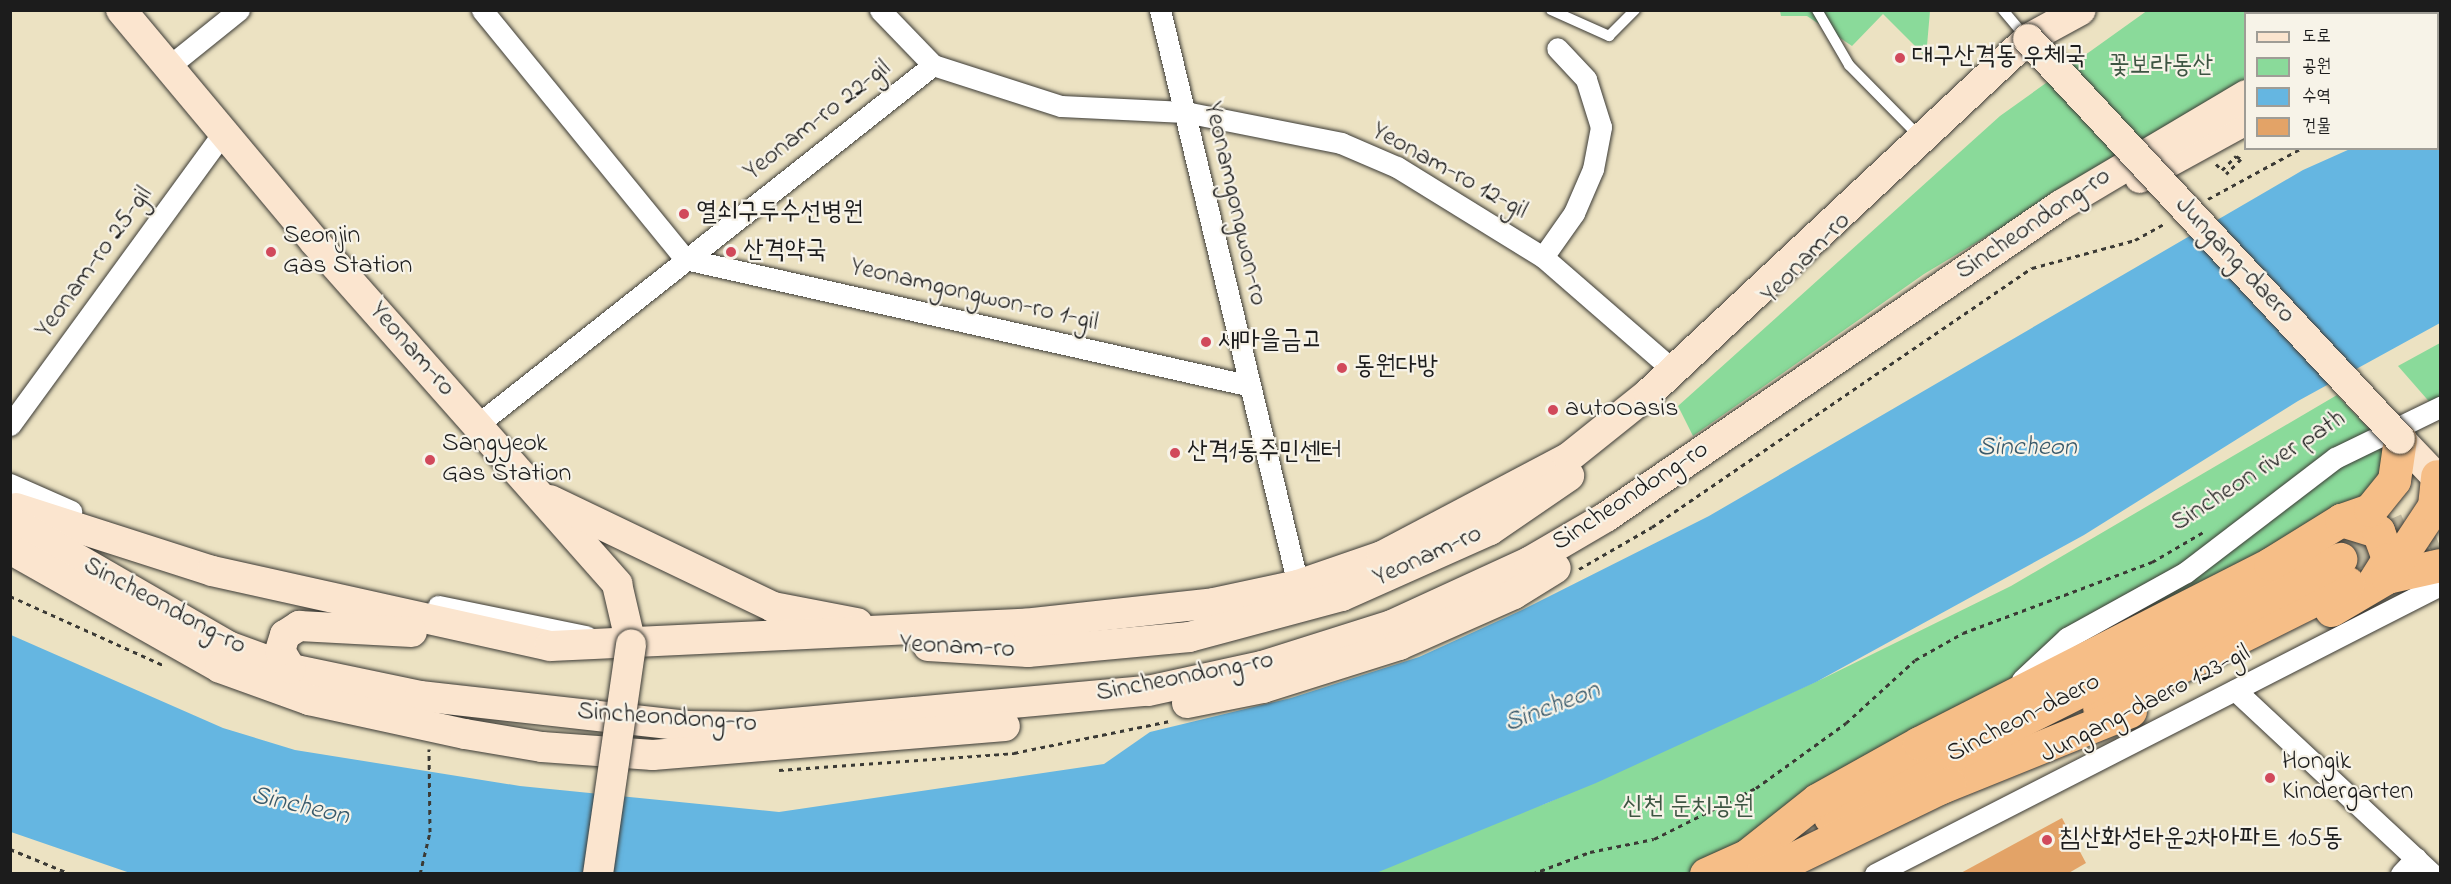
<!DOCTYPE html>
<html>
<head>
<meta charset="utf-8">
<style>
  body { margin:0 }
  #map { position:relative; width:2451px; height:884px; overflow:hidden; background:#ece2c2; font-family:"Indie Flower","Poor Story",sans-serif }
  div>[style] { position:absolute }
  .green>* { inset:0; background:#8ada9a }
  .water>* { inset:0; background:#65b6e1 }
  .building>* { inset:0; background:#e3a367 }
  .highway-tunnel>* { height:33px; margin-top:-16.5px; transform-origin:0; background:repeating-linear-gradient(90deg,#c2baa1 0 33px,transparent 0 49px) }
  .path>* { height:3px; margin-top:-1.5px; transform-origin:0; background:repeating-linear-gradient(90deg,#3b3a35 0 4.5px,transparent 0 9px) }
  .roads { filter:drop-shadow(0 0 2px #3b3a35) drop-shadow(0 0 2px #3b3a35) }
  .lane>* { height:10px; margin:-5px; padding:0 5px; transform-origin:5px; border-radius:5px; background:#fff }
  .street>* { height:21px; margin:-10.5px; padding:0 10.5px; transform-origin:10.5px; border-radius:10.5px; background:#fff }
  .secondary>* { height:30px; margin:-15px; padding:0 15px; transform-origin:15px; border-radius:15px; background:#fbe5cf }
  .highway>* { height:33px; margin:-16.5px; padding:0 16.5px; transform-origin:16.5px; border-radius:16.5px; background:#f6be87 }
  .bridges { filter:drop-shadow(0 0 2px #3b3a35) drop-shadow(0 0 2px #3b3a35) }
  .secondary-bridge>* { height:30px; margin:-15px; padding:0 15px; transform-origin:15px; border-radius:15px; background:#fbe5cf }
  .dots>* { width:16px; height:16px; translate:-50% -50%; box-sizing:border-box; border:3px solid #f7f3e8; border-radius:50% }
  span { translate:-50% -50%; white-space:nowrap; text-align:center; line-height:1.15; -webkit-text-stroke:4.5px #f7f3e8; paint-order:stroke }
  .poi-label { font-size:26px; color:#1c1c1c }
  .left { translate:0 -50%; text-align:left }
  .park-label { font-size:26px; color:#3d5542 }
  .street-label { font-size:26px; color:#1c1c1c }
  .water-label { font-size:27px; color:#395a6b; font-style:italic }
  .frame { position:absolute; inset:0; border:12px solid #1c1c1c; pointer-events:none }
  .legend { position:absolute; left:2244px; top:12px; width:195px; height:138px; box-sizing:border-box; background:#f7f3e8; border:2px solid #9f9d96; margin:0; padding:8px 10px; list-style:none; font-size:18px; color:#1c1c1c }
  .legend li { display:flex; align-items:center; gap:12px; height:30px }
  .legend b { width:30px; border:2px solid #9f9d96 }
</style>
</head>
<body>
<div id="map">
  <div class="green">
    <i style="clip-path:polygon(2148px 10px,2416px 11px,2246px 14px,2245px 88px,2181px 120px,1924px 274px,1693px 436px,1678px 406px,2000px 116px)"></i>
    <i style="clip-path:polygon(1780px 11px,1930px 11px,1926px 57px,1883px 14px,1852px 46px,1807px 16px,1781px 16px)"></i>
    <i style="clip-path:polygon(2440px 343px,2440px 414px,2398px 366px)"></i>
    <i style="clip-path:polygon(2337px 395px,2389px 450px,2389px 488px,1693px 874px,1343px 874px,1547px 803px,1824px 678px,2011px 586px)"></i>
  </div>
  <div class="water">
    <i style="clip-path:polygon(2440px 107px,2440px 323px,2298px 401px,2084px 535px,1816px 682px,1596px 783px,1376px 873px,133px 874px,11px 832px,11px 635px,223px 728px,295px 750px,520px 786px,779px 812px,1104px 764px,1150px 732px,1291px 698px,1419px 657px,1522px 610px,1709px 516px,2303px 170px,2350px 149px,2438px 148px)"></i>
  </div>
  <div class="building">
    <i style="clip-path:polygon(2062px 818px,2086px 863px,2067px 874px,1959px 874px)"></i>
  </div>
  <div class="highway-tunnel">
    <i style="left:2340px;top:559px;width:74px;rotate:-23.8deg"></i>
    <i style="left:2386px;top:569px;width:59px;rotate:-24deg"></i>
  </div>
  <div class="path">
    <i style="left:2438px;top:85px;width:2px;rotate:-27deg"></i>
    <i style="left:2216px;top:164px;width:8px;rotate:45deg"></i>
    <i style="left:2222px;top:170px;width:20px;rotate:-45deg"></i>
    <i style="left:2236px;top:156px;width:6px;rotate:31deg"></i>
    <i style="left:2241px;top:159px;width:21px;rotate:135deg"></i>
    <i style="left:2208px;top:199px;width:107px;rotate:-28.5deg"></i>
    <i style="left:1579px;top:569px;width:84px;rotate:-29.9deg"></i>
    <i style="left:1652px;top:527px;width:460px;rotate:-34.3deg"></i>
    <i style="left:2032px;top:268px;width:107px;rotate:-15.2deg"></i>
    <i style="left:2135px;top:240px;width:35px;rotate:-29deg"></i>
    <i style="left:10px;top:596px;width:170px;rotate:24.3deg"></i>
    <i style="left:779px;top:770px;width:236px;rotate:-4.1deg"></i>
    <i style="left:1014px;top:753px;width:159px;rotate:-11.6deg"></i>
    <i style="left:10px;top:849px;width:66px;rotate:22.3deg"></i>
    <i style="left:420px;top:874px;width:43px;rotate:-76.6deg"></i>
    <i style="left:430px;top:832px;width:83px;rotate:-90.7deg"></i>
    <i style="left:1532px;top:874px;width:62px;rotate:-20.8deg"></i>
    <i style="left:1590px;top:852px;width:65px;rotate:-11.5deg"></i>
    <i style="left:1654px;top:839px;width:114px;rotate:-26.6deg"></i>
    <i style="left:1756px;top:788px;width:111px;rotate:-35.8deg"></i>
    <i style="left:1846px;top:723px;width:93px;rotate:-42.4deg"></i>
    <i style="left:1915px;top:660px;width:55px;rotate:-29.4deg"></i>
    <i style="left:1963px;top:633px;width:202px;rotate:-20.6deg"></i>
    <i style="left:2152px;top:562px;width:61px;rotate:-30.3deg"></i>
  </div>
  <div class="roads">
    <div class="lane">
      <i style="left:1551px;top:10px;width:64px;rotate:24.1deg"></i>
      <i style="left:1609px;top:36px;width:37px;rotate:-45deg"></i>
      <i style="left:1817px;top:10px;width:64px;rotate:59.8deg"></i>
      <i style="left:1849px;top:65px;width:101px;rotate:45.4deg"></i>
      <i style="left:2003px;top:10px;width:35px;rotate:50deg"></i>
    </div>
    <div class="street">
      <i style="left:482px;top:10px;width:321px;rotate:50.8deg"></i>
      <i style="left:685px;top:259px;width:576px;rotate:12.64deg"></i>
      <i style="left:880px;top:10px;width:76px;rotate:46.1deg"></i>
      <i style="left:1160px;top:10px;width:591px;rotate:76.5deg"></i>
      <i style="left:168px;top:67px;width:91px;rotate:-38.8deg"></i>
      <i style="left:1543px;top:257px;width:54px;rotate:-54.8deg"></i>
      <i style="left:1574px;top:213px;width:48px;rotate:-66.6deg"></i>
      <i style="left:1593px;top:169px;width:43px;rotate:-79.2deg"></i>
      <i style="left:1601px;top:127px;width:50px;rotate:-107.4deg"></i>
      <i style="left:1586px;top:79px;width:42px;rotate:-133.1deg"></i>
      <i style="left:10px;top:425px;width:361px;rotate:-53.9deg"></i>
      <i style="left:477px;top:425px;width:581px;rotate:-38.29deg"></i>
      <i style="left:933px;top:65px;width:134px;rotate:17.8deg"></i>
      <i style="left:1061px;top:106px;width:124px;rotate:2.8deg"></i>
      <i style="left:1185px;top:112px;width:159px;rotate:11.2deg"></i>
      <i style="left:1341px;top:143px;width:61px;rotate:23.2deg"></i>
      <i style="left:1397px;top:167px;width:172px;rotate:31.7deg"></i>
      <i style="left:1543px;top:257px;width:172px;rotate:41deg"></i>
      <i style="left:10px;top:484px;width:67px;rotate:23.9deg"></i>
      <i style="left:438px;top:606px;width:151px;rotate:11.5deg"></i>
      <i style="left:2022px;top:680px;width:62px;rotate:-43deg"></i>
      <i style="left:2067px;top:638px;width:136px;rotate:-29deg"></i>
      <i style="left:2186px;top:572px;width:188px;rotate:-37.4deg"></i>
      <i style="left:2335px;top:458px;width:117px;rotate:-25.9deg"></i>
      <i style="left:2235px;top:690px;width:270px;rotate:43deg"></i>
      <i style="left:1875px;top:874px;width:635px;rotate:-27.09deg"></i>
      <i style="left:2401px;top:874px;width:22px;rotate:-47deg"></i>
    </div>
    <div class="secondary">
      <i style="left:121px;top:10px;width:301px;rotate:50.1deg"></i>
      <i style="left:314px;top:241px;width:458px;rotate:48.5deg"></i>
      <i style="left:617px;top:584px;width:62px;rotate:76.9deg"></i>
      <i style="left:2438px;top:18px;width:2px;rotate:-27deg"></i>
      <i style="left:2438px;top:40px;width:2px"></i>
      <i style="left:2140px;top:178px;width:121px;rotate:-28.7deg"></i>
      <i style="left:2400px;top:439px;width:58px;rotate:46.4deg"></i>
      <i style="left:550px;top:500px;width:247px;rotate:25.6deg"></i>
      <i style="left:773px;top:607px;width:86px;rotate:10.8deg"></i>
      <i style="left:16px;top:508px;width:206px;rotate:17.8deg"></i>
      <i style="left:212px;top:571px;width:346px;rotate:12.5deg"></i>
      <i style="left:550px;top:646px;width:475px;rotate:-2.7deg"></i>
      <i style="left:1024px;top:624px;width:191px;rotate:-6.3deg"></i>
      <i style="left:1214px;top:603px;width:86px;rotate:-12.1deg"></i>
      <i style="left:1298px;top:585px;width:89px;rotate:-19deg"></i>
      <i style="left:1382px;top:556px;width:210px;rotate:-27.8deg"></i>
      <i style="left:1568px;top:458px;width:104px;rotate:-38.7deg"></i>
      <i style="left:1649px;top:393px;width:519px;rotate:-43.05deg"></i>
      <i style="left:2028px;top:39px;width:60px;rotate:-28.7deg"></i>
      <i style="left:10px;top:520px;width:252px;rotate:30deg"></i>
      <i style="left:228px;top:646px;width:67px;rotate:20.1deg"></i>
      <i style="left:291px;top:669px;width:132px;rotate:11.8deg"></i>
      <i style="left:420px;top:696px;width:269px;rotate:6.4deg"></i>
      <i style="left:687px;top:726px;width:62px;rotate:0.9deg"></i>
      <i style="left:749px;top:727px;width:401px;rotate:-5.2deg"></i>
      <i style="left:1148px;top:691px;width:117px;rotate:-12.4deg"></i>
      <i style="left:1262px;top:666px;width:136px;rotate:-17.5deg"></i>
      <i style="left:1392px;top:625px;width:151px;rotate:-24.7deg"></i>
      <i style="left:1529px;top:562px;width:89px;rotate:-30.3deg"></i>
      <i style="left:1606px;top:517px;width:552px;rotate:-34.44deg"></i>
      <i style="left:2061px;top:205px;width:215px;rotate:-30.7deg"></i>
      <i style="left:10px;top:549px;width:241px;rotate:29.5deg"></i>
      <i style="left:220px;top:668px;width:95px;rotate:19.8deg"></i>
      <i style="left:309px;top:700px;width:160px;rotate:12.3deg"></i>
      <i style="left:465px;top:734px;width:78px;rotate:9.6deg"></i>
      <i style="left:542px;top:747px;width:111px;rotate:4.1deg"></i>
      <i style="left:653px;top:755px;width:353px;rotate:-4.7deg"></i>
      <i style="left:928px;top:646px;width:100px;rotate:3.4deg"></i>
      <i style="left:1028px;top:652px;width:162px;rotate:-5.3deg"></i>
      <i style="left:1189px;top:637px;width:158px;rotate:-15deg"></i>
      <i style="left:1342px;top:596px;width:162px;rotate:-24deg"></i>
      <i style="left:1490px;top:530px;width:96px;rotate:-34.4deg"></i>
      <i style="left:291px;top:669px;width:21px;rotate:-121deg"></i>
      <i style="left:280px;top:651px;width:17px;rotate:-73deg"></i>
      <i style="left:285px;top:635px;width:17px;rotate:-33deg"></i>
      <i style="left:299px;top:626px;width:113px;rotate:3deg"></i>
      <i style="left:1187px;top:703px;width:77px;rotate:-11.2deg"></i>
      <i style="left:1263px;top:688px;width:143px;rotate:-17.5deg"></i>
      <i style="left:1399px;top:645px;width:126px;rotate:-23.9deg"></i>
      <i style="left:1514px;top:594px;width:49px;rotate:-31.8deg"></i>
    </div>
    <div class="highway">
      <i style="left:2341px;top:520px;width:39px;rotate:17deg"></i>
      <i style="left:2378px;top:531px;width:30px;rotate:70deg"></i>
      <i style="left:2388px;top:559px;width:26px;rotate:122deg"></i>
      <i style="left:2387px;top:577px;width:54px;rotate:-12.8deg"></i>
      <i style="left:2331px;top:610px;width:65px;rotate:-30.5deg"></i>
      <i style="left:2387px;top:577px;width:85px;rotate:-56.5deg"></i>
      <i style="left:2434px;top:506px;width:30px;rotate:-84deg"></i>
      <i style="left:2099px;top:707px;width:278px;rotate:-26.5deg"></i>
      <i style="left:1939px;top:788px;width:206px;rotate:-22deg"></i>
      <i style="left:1830px;top:817px;width:572px;rotate:-26.83deg"></i>
      <i style="left:1744px;top:858px;width:93px;rotate:-38.5deg"></i>
      <i style="left:1817px;top:800px;width:117px;rotate:-29.2deg"></i>
      <i style="left:1919px;top:743px;width:394px;rotate:-27deg"></i>
      <i style="left:2270px;top:564px;width:84px;rotate:-31.8deg"></i>
      <i style="left:2341px;top:520px;width:31px;rotate:-19deg"></i>
      <i style="left:2370px;top:510px;width:38px;rotate:-51deg"></i>
      <i style="left:2394px;top:480px;width:41px;rotate:-81.7deg"></i>
      <i style="left:1706px;top:874px;width:64px;rotate:-24.1deg"></i>
      <i style="left:1762px;top:874px;width:208px;rotate:-25.9deg"></i>
    </div>
  </div>
  <div class="bridges">
    <div class="secondary-bridge">
      <i style="left:2028px;top:39px;width:546px;rotate:47.08deg"></i>
      <i style="left:598px;top:874px;width:232px;rotate:-81.8deg"></i>
    </div>
  </div>
  <div class="dots">
    <i style="left:1900px;top:58px;background:#d1495b"></i>
    <i style="left:684px;top:214px;background:#d1495b"></i>
    <i style="left:271px;top:252px;background:#d1495b"></i>
    <i style="left:731px;top:252px;background:#d1495b"></i>
    <i style="left:1206px;top:342px;background:#d1495b"></i>
    <i style="left:1342px;top:368px;background:#d1495b"></i>
    <i style="left:1553px;top:410px;background:#d1495b"></i>
    <i style="left:1175px;top:453px;background:#d1495b"></i>
    <i style="left:430px;top:460px;background:#d1495b"></i>
    <i style="left:2270px;top:778px;background:#d1495b"></i>
    <i style="left:2047px;top:840px;background:#d1495b"></i>
  </div>
  <div class="poi-label">
    <span class="left" style="left:1912px;top:58px">대구산격동 우체국</span>
    <span class="left" style="left:696px;top:214px">열쇠구두수선병원</span>
    <span class="left" style="left:283px;top:252px">Seonjin<br>Gas Station</span>
    <span class="left" style="left:743px;top:252px">산격약국</span>
    <span class="left" style="left:1218px;top:342px">새마을금고</span>
    <span class="left" style="left:1354px;top:368px">동원다방</span>
    <span class="left" style="left:1565px;top:410px">autoOasis</span>
    <span class="left" style="left:442px;top:460px">Sangyeok<br>Gas Station</span>
    <span class="left" style="left:1187px;top:453px">산격1동주민센터</span>
    <span class="left" style="left:2282px;top:778px">Hongik<br>Kindergarten</span>
    <span class="left" style="left:2059px;top:840px">침산화성타운2차아파트 105동</span>
  </div>
  <div class="park-label">
    <span style="left:2161px;top:67px">꽃보라동산</span>
    <span style="left:1688px;top:808px">신천 둔치공원</span>
  </div>
  <div class="street-label">
    <span style="left:818px;top:121px;rotate:-38deg">Yeonam-ro 22-gil</span>
    <span style="left:1449px;top:172px;rotate:29deg">Yeonam-ro 12-gil</span>
    <span style="left:1234px;top:204px;rotate:77deg">Yeonamgongwon-ro</span>
    <span style="left:2034px;top:225px;rotate:-34deg">Sincheondong-ro</span>
    <span style="left:1807px;top:259px;rotate:-46deg">Yeonam-ro</span>
    <span style="left:2234px;top:261px;rotate:47deg">Jungang-daero</span>
    <span style="left:95px;top:263px;rotate:-54deg">Yeonam-ro 25-gil</span>
    <span style="left:974px;top:296px;rotate:13deg">Yeonamgongwon-ro 1-gil</span>
    <span style="left:411px;top:350px;rotate:49deg">Yeonam-ro</span>
    <span style="left:2259px;top:472px;rotate:-33deg">Sincheon river path</span>
    <span style="left:1631px;top:497px;rotate:-33deg">Sincheondong-ro</span>
    <span style="left:1428px;top:557px;rotate:-24deg">Yeonam-ro</span>
    <span style="left:164px;top:607px;rotate:28deg">Sincheondong-ro</span>
    <span style="left:957px;top:648px;rotate:3deg">Yeonam-ro</span>
    <span style="left:1185px;top:678px;rotate:-11deg">Sincheondong-ro</span>
    <span style="left:2146px;top:705px;rotate:-27deg">Jungang-daero 123-gil</span>
    <span style="left:667px;top:719px;rotate:4deg">Sincheondong-ro</span>
    <span style="left:2024px;top:719px;rotate:-27deg">Sincheon-daero</span>
  </div>
  <div class="water-label">
    <span style="left:2027px;top:448px">Sincheon</span>
    <span style="left:1552px;top:707px;rotate:-21deg">Sincheon</span>
    <span style="left:300px;top:806px;rotate:13deg">Sincheon</span>
  </div>
  <div class="frame"></div>
  <ul class="legend">
  <li><b style="height:8px;background:#fbe5cf"></b>도로</li>
  <li><b style="height:16px;background:#8ada9a"></b>공원</li>
  <li><b style="height:16px;background:#65b6e1"></b>수역</li>
  <li><b style="height:16px;background:#e3a367"></b>건물</li>
  </ul>
</div>
</body>
</html>
